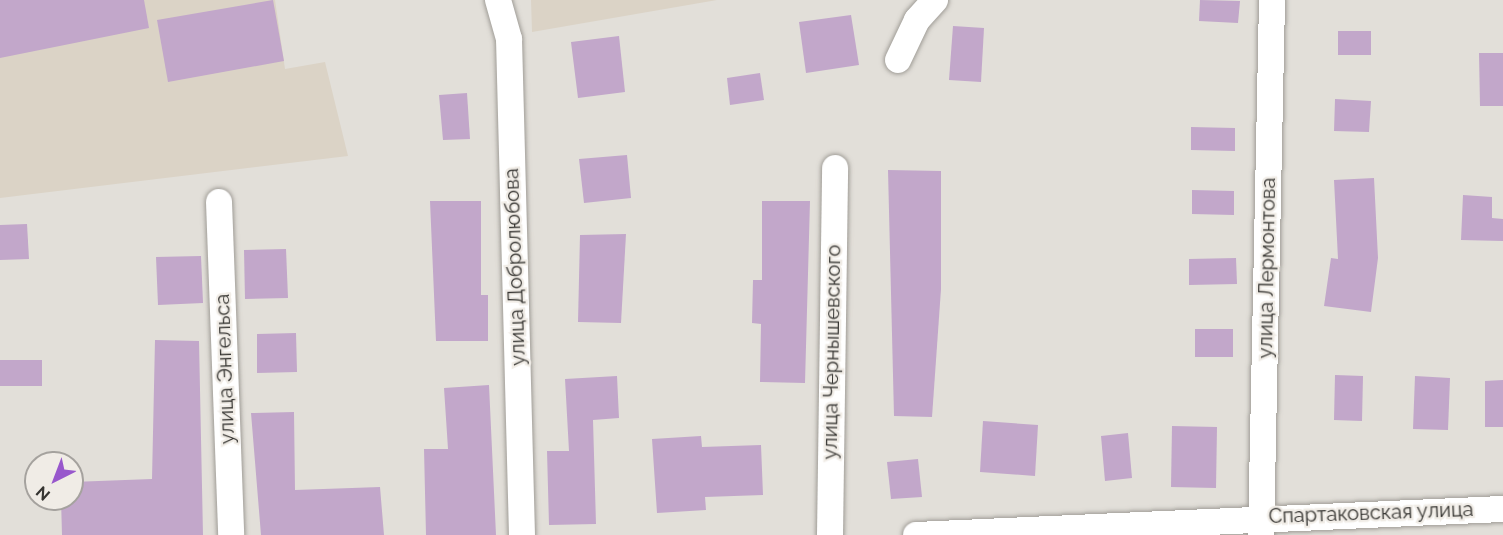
<!DOCTYPE html>
<html>
<head>
<meta charset="utf-8">
<style>
  body { margin:0 }
  #map { position:relative; width:1503px; height:535px; overflow:hidden; background:#e2dfd9; font-family:Raleway,sans-serif }
  div>[style] { position:absolute }
  .built>* { inset:0; background:#dbd3c6 }
  .building>* { inset:0; background:#c2a7ca }
  .roads { filter:drop-shadow(0 0 2px #a09d97) drop-shadow(0 0 2px #a09d97) }
  .minor>* { height:26px; margin:-13px; padding:0 13px; transform-origin:13px; border-radius:13px; background:#fff }
  span { translate:-50% -50%; white-space:nowrap; text-align:center; line-height:1.15; -webkit-text-stroke:4.5px #f0ece6; paint-order:stroke }
  .street-label { font-size:20px; color:#353431 }
  .north { position:absolute; left:24px; top:451px; width:60px; height:60px; box-sizing:border-box; background:#f0ece6; border:2px solid #a5a29e; border-radius:50%; rotate:222deg; font-size:16px; font-weight:700; line-height:24px; text-align:center; color:#353431 }
  .north::after { content:''; display:block; margin:auto; width:21px; height:27px; background:#9857cc; clip-path:polygon(50% 0,100% 100%,50% 72%,0 100%) }
</style>
</head>
<body>
<div id="map">
  <div class="built">
    <i style="clip-path:polygon(0 0,275px 0,285px 69px,325px 62px,348px 156px,0 198px)"></i>
    <i style="clip-path:polygon(531px 0,717px 0,532px 32px)"></i>
  </div>
  <div class="building">
    <i style="clip-path:polygon(0 0,144px 0,149px 28px,0 58px)"></i>
    <i style="clip-path:polygon(273px 0,284px 61px,168px 82px,157px 20px)"></i>
    <i style="clip-path:polygon(1200px 0,1240px 1px,1238px 23px,1199px 21px)"></i>
    <i style="clip-path:polygon(851px 15px,859px 65px,806px 73px,799px 22px)"></i>
    <i style="clip-path:polygon(953px 26px,984px 28px,981px 82px,949px 80px)"></i>
    <i style="clip-path:polygon(1338px 31px,1371px 31px,1371px 55px,1338px 55px)"></i>
    <i style="clip-path:polygon(619px 36px,625px 92px,578px 98px,571px 42px)"></i>
    <i style="clip-path:polygon(1479px 53px,1503px 53px,1503px 106px,1480px 106px)"></i>
    <i style="clip-path:polygon(760px 73px,764px 100px,730px 105px,727px 78px)"></i>
    <i style="clip-path:polygon(467px 93px,470px 139px,443px 140px,439px 95px)"></i>
    <i style="clip-path:polygon(1335px 99px,1371px 101px,1369px 132px,1334px 131px)"></i>
    <i style="clip-path:polygon(1191px 127px,1235px 128px,1235px 151px,1191px 150px)"></i>
    <i style="clip-path:polygon(627px 155px,631px 198px,584px 203px,579px 159px)"></i>
    <i style="clip-path:polygon(888px 170px,941px 171px,941px 289px,932px 417px,894px 416px)"></i>
    <i style="clip-path:polygon(1374px 178px,1378px 258px,1371px 312px,1324px 306px,1331px 258px,1338px 259px,1334px 180px)"></i>
    <i style="clip-path:polygon(1192px 190px,1234px 191px,1234px 215px,1192px 214px)"></i>
    <i style="clip-path:polygon(1463px 195px,1492px 197px,1492px 218px,1503px 219px,1503px 241px,1461px 240px)"></i>
    <i style="clip-path:polygon(430px 201px,481px 201px,481px 295px,488px 295px,488px 341px,436px 341px)"></i>
    <i style="clip-path:polygon(762px 201px,810px 201px,805px 383px,760px 382px,761px 324px,752px 323px,753px 280px,762px 280px)"></i>
    <i style="clip-path:polygon(27px 224px,29px 259px,0 260px,0 225px)"></i>
    <i style="clip-path:polygon(626px 234px,621px 323px,578px 322px,580px 235px)"></i>
    <i style="clip-path:polygon(286px 249px,288px 298px,245px 299px,244px 250px)"></i>
    <i style="clip-path:polygon(201px 256px,203px 303px,158px 305px,156px 257px)"></i>
    <i style="clip-path:polygon(1236px 258px,1237px 284px,1189px 285px,1189px 259px)"></i>
    <i style="clip-path:polygon(1195px 329px,1233px 329px,1233px 357px,1195px 357px)"></i>
    <i style="clip-path:polygon(296px 333px,297px 372px,257px 373px,257px 334px)"></i>
    <i style="clip-path:polygon(155px 340px,199px 341px,203px 535px,62px 535px,61px 499px,72px 499px,72px 482px,152px 479px)"></i>
    <i style="clip-path:polygon(0 360px,42px 360px,42px 386px,0 386px)"></i>
    <i style="clip-path:polygon(1335px 375px,1363px 376px,1362px 421px,1334px 420px)"></i>
    <i style="clip-path:polygon(617px 376px,619px 418px,593px 420px,596px 524px,549px 525px,547px 451px,569px 451px,565px 379px)"></i>
    <i style="clip-path:polygon(1415px 376px,1450px 378px,1448px 430px,1413px 429px)"></i>
    <i style="clip-path:polygon(1503px 380px,1503px 427px,1485px 427px,1485px 381px)"></i>
    <i style="clip-path:polygon(489px 385px,496px 535px,426px 535px,424px 449px,448px 449px,444px 388px)"></i>
    <i style="clip-path:polygon(294px 412px,295px 490px,380px 487px,384px 535px,261px 535px,251px 413px)"></i>
    <i style="clip-path:polygon(983px 421px,1038px 425px,1035px 476px,980px 472px)"></i>
    <i style="clip-path:polygon(1172px 426px,1217px 427px,1216px 488px,1171px 487px)"></i>
    <i style="clip-path:polygon(1128px 433px,1132px 478px,1105px 481px,1101px 436px)"></i>
    <i style="clip-path:polygon(701px 436px,702px 447px,761px 445px,763px 495px,705px 497px,706px 510px,657px 513px,652px 439px)"></i>
    <i style="clip-path:polygon(918px 459px,922px 497px,891px 499px,887px 462px)"></i>
  </div>
  <div class="roads">
    <div class="minor">
      <i style="left:498px;top:0;width:41px;rotate:74.2deg"></i>
      <i style="left:509px;top:39px;width:496px;rotate:88.5deg"></i>
      <i style="left:898px;top:60px;width:44px;rotate:-64.6deg"></i>
      <i style="left:917px;top:20px;width:27px;rotate:-48deg"></i>
      <i style="left:219px;top:202px;width:333px;rotate:87.9deg"></i>
      <i style="left:830px;top:535px;width:367px;rotate:-89.2deg"></i>
      <i style="left:916px;top:535px;width:588px;rotate:-2.54deg"></i>
      <i style="left:1261px;top:535px;width:535px;rotate:-88.82deg"></i>
    </div>
  </div>
  <div class="street-label">
    <span style="left:515px;top:267px;rotate:-92deg">улица Добролюбова</span>
    <span style="left:1267px;top:268px;rotate:-89deg">улица Лермонтова</span>
    <span style="left:832px;top:352px;rotate:-89deg">улица Чернышевского</span>
    <span style="left:225px;top:369px;rotate:-92deg">улица Энгельса</span>
    <span style="left:1371px;top:513px;rotate:-2deg">Спартаковская улица</span>
  </div>
  <div class="north">N</div>
</div>
</body>
</html>
